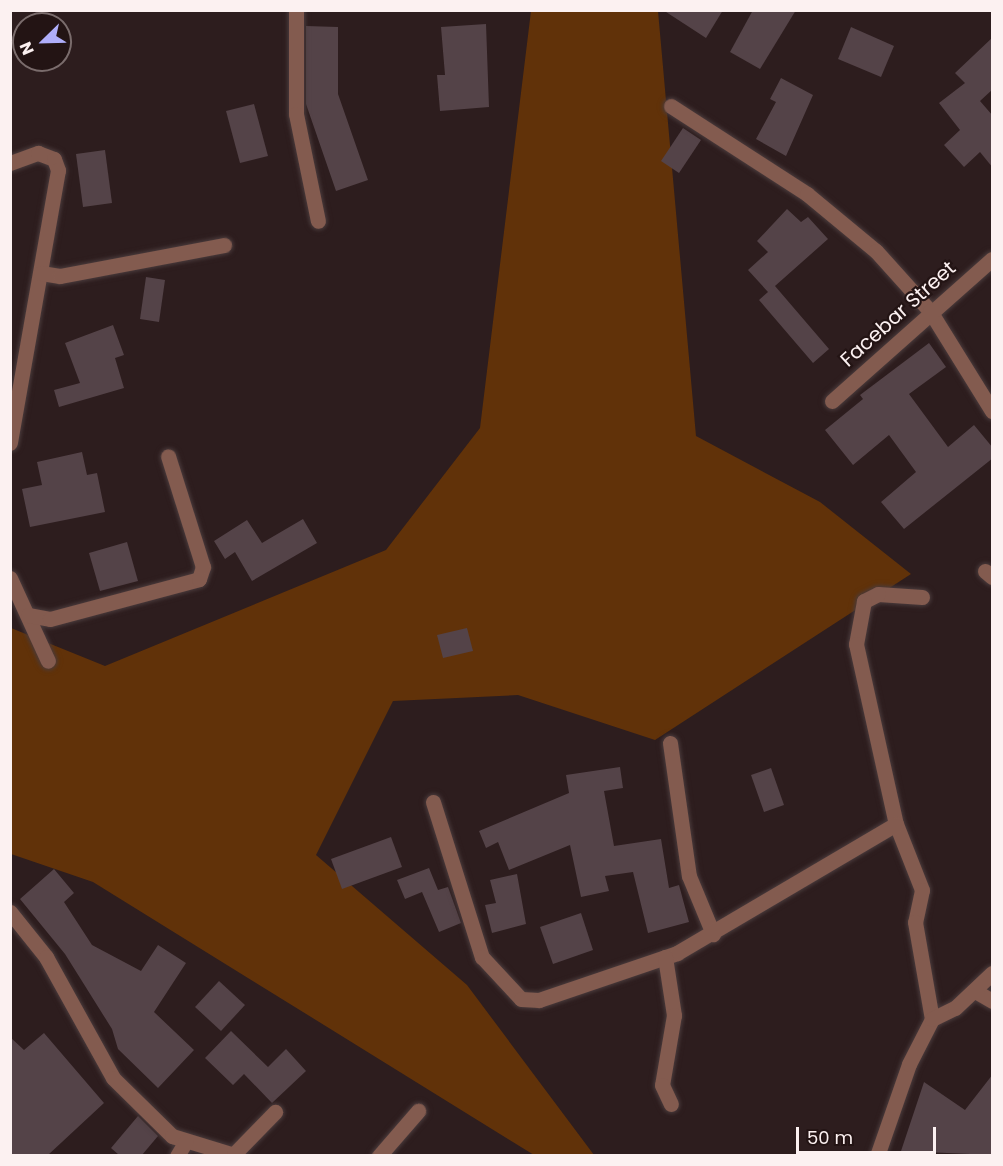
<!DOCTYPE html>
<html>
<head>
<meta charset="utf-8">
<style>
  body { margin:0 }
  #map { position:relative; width:1003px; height:1166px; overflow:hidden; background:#2d1d1e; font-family:Poppins,sans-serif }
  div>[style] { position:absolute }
  .green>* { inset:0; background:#613209 }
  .building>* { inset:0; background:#544348 }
  .roads { filter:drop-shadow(0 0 2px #4a3b3c) drop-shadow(0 0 2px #4a3b3c) }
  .minor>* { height:15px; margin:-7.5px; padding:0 7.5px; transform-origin:7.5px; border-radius:7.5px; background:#835b4f }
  span { translate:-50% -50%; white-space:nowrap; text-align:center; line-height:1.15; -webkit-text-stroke:4.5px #231414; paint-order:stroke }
  .street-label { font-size:20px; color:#fcf1f1 }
  .frame { position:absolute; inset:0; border:12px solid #fcf1f1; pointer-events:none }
  .north { position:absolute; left:12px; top:12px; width:60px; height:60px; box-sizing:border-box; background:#231414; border:2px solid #7a6c6c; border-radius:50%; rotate:247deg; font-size:16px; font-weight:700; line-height:24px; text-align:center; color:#fcf1f1 }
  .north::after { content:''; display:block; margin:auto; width:21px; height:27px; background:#afaefa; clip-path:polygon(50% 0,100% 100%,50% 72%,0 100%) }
  .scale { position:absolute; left:796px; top:1127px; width:140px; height:27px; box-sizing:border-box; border:3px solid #fcf1f1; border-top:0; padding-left:8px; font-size:18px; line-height:21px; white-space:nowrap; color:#fcf1f1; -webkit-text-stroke:4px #231414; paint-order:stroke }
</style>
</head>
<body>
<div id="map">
  <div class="green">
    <i style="clip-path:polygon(531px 11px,658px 11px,696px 436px,820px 502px,911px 574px,655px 740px,518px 695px,393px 701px,316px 855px,467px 985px,594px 1155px,534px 1155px,93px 882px,11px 854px,11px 628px,105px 666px,386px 550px,480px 428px)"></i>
  </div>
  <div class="building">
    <i style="clip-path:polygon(663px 10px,723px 10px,706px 38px)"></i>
    <i style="clip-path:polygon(753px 10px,796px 10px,760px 69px,730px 52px)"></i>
    <i style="clip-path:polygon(486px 24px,489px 107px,440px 111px,437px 75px,445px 75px,441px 27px)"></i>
    <i style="clip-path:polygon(306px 26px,338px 27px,338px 94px,368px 180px,336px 191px,306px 104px)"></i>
    <i style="clip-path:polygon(851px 27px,894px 46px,881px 77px,838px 59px)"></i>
    <i style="clip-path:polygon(993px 37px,993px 89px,980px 101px,993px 116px,993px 168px,980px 152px,964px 167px,944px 145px,960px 130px,939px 103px,965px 83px,955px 73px)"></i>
    <i style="clip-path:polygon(781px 78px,813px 95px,786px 156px,756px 139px,776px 102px,770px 99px)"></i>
    <i style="clip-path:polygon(254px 104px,268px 156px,240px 163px,226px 111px)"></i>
    <i style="clip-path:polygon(683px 128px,701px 140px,679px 173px,661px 161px)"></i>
    <i style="clip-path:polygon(105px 150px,112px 203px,83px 207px,76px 154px)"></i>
    <i style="clip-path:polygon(787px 209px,801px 222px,808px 217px,828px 239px,775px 286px,829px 349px,813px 363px,759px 300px,768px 292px,748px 270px,768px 252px,757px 241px)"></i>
    <i style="clip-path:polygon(146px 277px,165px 280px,159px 322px,140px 319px)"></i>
    <i style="clip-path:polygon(113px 325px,124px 355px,115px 358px,124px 388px,59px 407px,54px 390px,80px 383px,65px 343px)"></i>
    <i style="clip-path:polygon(929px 343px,946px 367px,909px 394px,948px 447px,974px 425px,993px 448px,993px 458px,904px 529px,881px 502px,916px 472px,889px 435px,853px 465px,825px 430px,863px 399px,860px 395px)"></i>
    <i style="clip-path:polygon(82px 452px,87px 475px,97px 473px,105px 512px,30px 527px,22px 489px,42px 485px,37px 462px)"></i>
    <i style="clip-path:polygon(303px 519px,317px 543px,252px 581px,235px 552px,225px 559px,214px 541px,247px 520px,262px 543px)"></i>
    <i style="clip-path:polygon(127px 542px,138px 581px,100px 591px,89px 553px)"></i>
    <i style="clip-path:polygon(467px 628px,473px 651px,443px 658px,437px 635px)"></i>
    <i style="clip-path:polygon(620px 767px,623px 788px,604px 791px,614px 846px,661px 839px,669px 888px,679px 885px,689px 922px,648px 933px,633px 872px,605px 876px,609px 891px,581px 897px,570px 845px,509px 870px,498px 842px,486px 848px,479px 831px,569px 793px,566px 775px)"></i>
    <i style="clip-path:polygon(771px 768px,784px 805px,764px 812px,751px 775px)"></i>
    <i style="clip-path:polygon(391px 837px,402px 867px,342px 889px,331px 859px)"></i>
    <i style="clip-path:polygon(429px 868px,438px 890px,448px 887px,461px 923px,439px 932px,422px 892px,405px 899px,397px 880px)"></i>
    <i style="clip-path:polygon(54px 869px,74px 893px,64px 902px,92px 945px,141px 971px,158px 945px,186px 963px,154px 1012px,194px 1050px,158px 1088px,118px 1049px,112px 1029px,65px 954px,20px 899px)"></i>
    <i style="clip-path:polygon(517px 874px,526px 924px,492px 933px,485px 905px,496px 903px,490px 880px)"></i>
    <i style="clip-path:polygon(581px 913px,593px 950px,553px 964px,540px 927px)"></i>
    <i style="clip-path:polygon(219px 981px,245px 1005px,221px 1031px,195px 1007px)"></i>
    <i style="clip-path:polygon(231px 1031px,268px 1067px,286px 1049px,306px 1071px,272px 1103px,244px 1074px,233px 1085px,205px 1058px)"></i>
    <i style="clip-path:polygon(44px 1033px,104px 1103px,48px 1155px,10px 1155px,10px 1037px,24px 1050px)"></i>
    <i style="clip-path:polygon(993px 1074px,993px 1155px,901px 1151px,924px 1082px,965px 1110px)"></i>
    <i style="clip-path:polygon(138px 1116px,158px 1136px,142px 1155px,119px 1155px,111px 1148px)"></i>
  </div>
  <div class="roads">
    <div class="minor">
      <i style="left:296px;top:10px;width:104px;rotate:90deg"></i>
      <i style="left:296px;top:114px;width:109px;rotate:78.4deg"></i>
      <i style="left:671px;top:106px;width:162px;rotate:32.9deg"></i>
      <i style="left:807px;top:194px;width:89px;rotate:39.6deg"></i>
      <i style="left:876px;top:251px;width:81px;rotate:48deg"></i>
      <i style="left:930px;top:311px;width:118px;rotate:58.2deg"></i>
      <i style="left:10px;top:163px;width:30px;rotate:-20deg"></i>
      <i style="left:38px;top:153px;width:17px;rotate:21deg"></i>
      <i style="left:54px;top:159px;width:12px;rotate:70deg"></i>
      <i style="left:58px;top:170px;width:277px;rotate:100deg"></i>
      <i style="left:41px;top:273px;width:19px;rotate:9deg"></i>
      <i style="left:60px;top:276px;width:167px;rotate:-10.7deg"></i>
      <i style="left:832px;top:401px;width:214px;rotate:-41.6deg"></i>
      <i style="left:985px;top:571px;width:9px;rotate:41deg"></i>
      <i style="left:10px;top:578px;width:91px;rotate:65.4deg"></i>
      <i style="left:922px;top:597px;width:44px;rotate:-176.1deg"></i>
      <i style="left:878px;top:594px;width:16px;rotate:153deg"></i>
      <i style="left:864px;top:601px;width:44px;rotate:100.5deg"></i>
      <i style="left:856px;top:644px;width:184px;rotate:77.5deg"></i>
      <i style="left:896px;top:824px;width:71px;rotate:68.5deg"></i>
      <i style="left:922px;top:890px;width:33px;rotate:102deg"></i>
      <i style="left:915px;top:922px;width:98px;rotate:80.1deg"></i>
      <i style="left:28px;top:615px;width:22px;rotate:10deg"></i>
      <i style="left:50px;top:619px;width:154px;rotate:-15deg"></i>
      <i style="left:199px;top:579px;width:13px;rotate:-72deg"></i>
      <i style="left:203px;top:567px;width:116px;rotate:-107.5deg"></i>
      <i style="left:670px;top:743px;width:134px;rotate:81.9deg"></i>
      <i style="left:689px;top:876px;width:63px;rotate:67.5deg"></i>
      <i style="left:433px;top:802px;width:163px;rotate:72.5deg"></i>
      <i style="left:482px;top:957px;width:57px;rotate:47.1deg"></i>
      <i style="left:521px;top:999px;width:18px;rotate:3deg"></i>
      <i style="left:539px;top:1000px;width:146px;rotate:-18.8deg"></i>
      <i style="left:677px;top:953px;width:254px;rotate:-30.5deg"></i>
      <i style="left:10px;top:912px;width:58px;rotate:51.3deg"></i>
      <i style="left:46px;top:957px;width:138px;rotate:61deg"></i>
      <i style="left:113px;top:1078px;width:83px;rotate:44.5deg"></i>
      <i style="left:172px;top:1136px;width:69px;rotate:16.9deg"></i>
      <i style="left:665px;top:957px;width:59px;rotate:81.2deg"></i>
      <i style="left:674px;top:1015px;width:71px;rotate:99.7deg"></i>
      <i style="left:662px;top:1085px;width:21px;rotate:65deg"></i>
      <i style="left:975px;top:991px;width:20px;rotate:30deg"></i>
      <i style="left:234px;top:1154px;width:59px;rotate:-45.7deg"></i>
      <i style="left:177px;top:1156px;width:17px;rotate:-59deg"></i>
      <i style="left:379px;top:1156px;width:60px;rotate:-49.1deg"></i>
      <i style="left:877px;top:1156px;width:97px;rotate:-70.8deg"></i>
      <i style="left:909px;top:1064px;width:51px;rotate:-62.9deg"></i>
      <i style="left:932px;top:1019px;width:25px;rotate:-26deg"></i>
      <i style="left:955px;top:1008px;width:51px;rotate:-43.4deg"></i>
    </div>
  </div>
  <div class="street-label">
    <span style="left:898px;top:314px;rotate:-42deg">Facebar Street</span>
  </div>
  <div class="frame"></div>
  <div class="north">N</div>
  <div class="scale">50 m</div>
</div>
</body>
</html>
